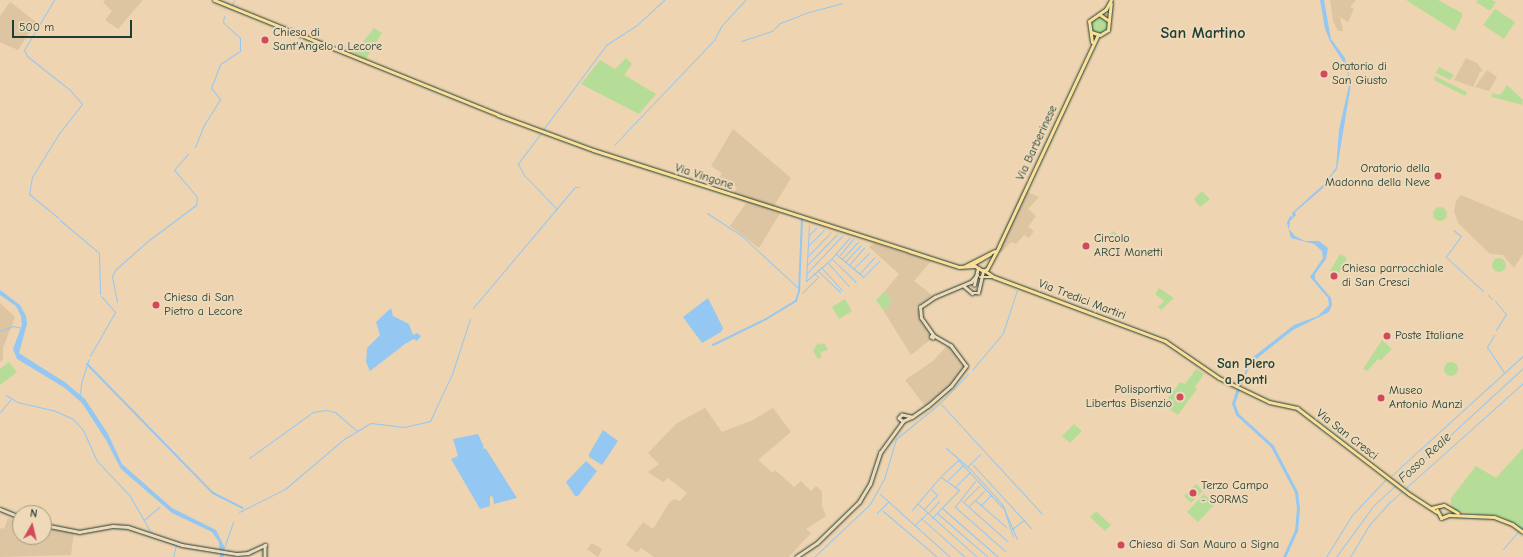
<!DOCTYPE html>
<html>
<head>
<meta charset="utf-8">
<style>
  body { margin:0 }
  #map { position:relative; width:1523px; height:557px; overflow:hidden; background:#eed4b0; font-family:"Comic Neue",sans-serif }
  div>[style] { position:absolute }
  .built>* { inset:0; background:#ddc5a2 }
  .green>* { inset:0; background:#b6dd98 }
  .round { border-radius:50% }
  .water>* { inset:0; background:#94c8f2 }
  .stream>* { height:1px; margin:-0.5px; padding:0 0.5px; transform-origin:0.5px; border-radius:0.5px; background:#94c8f2 }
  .canal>* { height:2px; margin:-1px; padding:0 1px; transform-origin:1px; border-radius:1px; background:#94c8f2 }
  .river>* { height:3px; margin:-1.5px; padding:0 1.5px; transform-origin:1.5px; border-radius:1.5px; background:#94c8f2 }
  .roads { filter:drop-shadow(0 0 1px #1f3d34) drop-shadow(0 0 1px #1f3d34) }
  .secondary>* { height:2.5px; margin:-1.25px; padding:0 1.25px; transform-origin:1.25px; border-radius:1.25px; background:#eed9b8 }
  .primary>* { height:3px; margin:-1.5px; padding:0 1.5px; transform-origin:1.5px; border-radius:1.5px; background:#fbdf96 }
  .dots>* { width:11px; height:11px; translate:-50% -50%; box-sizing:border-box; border:2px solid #eed9b8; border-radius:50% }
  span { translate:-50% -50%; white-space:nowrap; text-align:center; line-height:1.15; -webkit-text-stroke:4px #eed9b8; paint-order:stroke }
  .poi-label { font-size:12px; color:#1f3d34 }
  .left { translate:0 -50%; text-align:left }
  .right { translate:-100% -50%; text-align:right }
  .street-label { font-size:12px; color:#1f3d34 }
  .water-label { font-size:13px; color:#2b4b47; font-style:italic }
  .quarter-label { font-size:14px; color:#1f3d34; font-weight:700 }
  .district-label { font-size:16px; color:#1f3d34; font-weight:700 }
  .north { position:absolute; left:12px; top:505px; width:40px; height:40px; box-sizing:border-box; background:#eed9b8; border:1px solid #9b9b83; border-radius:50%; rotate:8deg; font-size:11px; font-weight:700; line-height:16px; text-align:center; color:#1f3d34 }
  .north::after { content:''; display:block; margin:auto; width:14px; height:18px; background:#d1495b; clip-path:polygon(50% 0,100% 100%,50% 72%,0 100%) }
  .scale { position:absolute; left:12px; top:20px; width:120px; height:18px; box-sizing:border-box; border:2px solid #1f3d34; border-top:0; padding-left:5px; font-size:12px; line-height:14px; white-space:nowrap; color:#1f3d34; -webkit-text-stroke:3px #eed9b8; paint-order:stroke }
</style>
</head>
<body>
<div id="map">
  <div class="built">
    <i style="clip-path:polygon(105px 0,143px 0,118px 29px,105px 20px,112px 11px,103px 2px)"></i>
    <i style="clip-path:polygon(1330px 0,1356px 0,1350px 7px,1354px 9px,1348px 22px,1340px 17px,1343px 31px,1338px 31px,1333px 21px)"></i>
    <i style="clip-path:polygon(10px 2px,36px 22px,18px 50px,0 42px,0 16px)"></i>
    <i style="clip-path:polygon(1466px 58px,1477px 63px,1483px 71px,1480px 72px,1473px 87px,1454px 80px)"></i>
    <i style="clip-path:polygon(1487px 70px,1497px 77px,1489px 91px,1475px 87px)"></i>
    <i style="clip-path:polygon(733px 129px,791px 178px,774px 206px,782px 210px,759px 248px,730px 226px,746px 203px,732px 198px,737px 187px,718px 180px,722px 173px,711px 166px)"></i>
    <i style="clip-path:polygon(1023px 190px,1039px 197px,1028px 209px,1036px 216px,1028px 227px,1034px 231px,1029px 238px,1024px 235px,1016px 244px,1011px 242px,1001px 253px,999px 252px,1004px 239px,1001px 237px)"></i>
    <i style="clip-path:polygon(1461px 195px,1523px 221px,1523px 254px,1514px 268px,1503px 255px,1490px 254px,1458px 223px,1454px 211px,1456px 201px)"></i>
    <i style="clip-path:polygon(874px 243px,931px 261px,914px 281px,933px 296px,916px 307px,935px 336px,911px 355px,883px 310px,892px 303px,885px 291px,899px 274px,869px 247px)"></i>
    <i style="clip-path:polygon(0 303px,15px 317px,3px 348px,3px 359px,0 362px)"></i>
    <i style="clip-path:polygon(946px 347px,950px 347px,966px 369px,948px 392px,925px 406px,905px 380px,933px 361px)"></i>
    <i style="clip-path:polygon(705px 408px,722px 432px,753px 420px,773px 408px,791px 432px,758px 460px,773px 473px,775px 470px,794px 487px,801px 481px,811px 491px,816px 486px,822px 491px,822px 506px,826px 516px,806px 529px,811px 533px,789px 557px,654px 557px,641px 548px,637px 553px,626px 545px,643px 522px,653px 529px,669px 503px,674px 499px,680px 501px,687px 493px,668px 478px,663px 482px,648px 472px,659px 464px,648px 453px,677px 423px)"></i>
    <i style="clip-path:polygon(12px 515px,20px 518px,20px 537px,44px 537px,44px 526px,74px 533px,71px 555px,0 557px,0 528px,4px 529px,8px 518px,13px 520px)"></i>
    <i style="clip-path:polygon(592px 543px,602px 549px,598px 557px,587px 549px)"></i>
  </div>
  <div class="green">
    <i style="clip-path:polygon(1406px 0,1438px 0,1462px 13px,1462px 17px,1455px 31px)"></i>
    <i style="clip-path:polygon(1477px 0,1492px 0,1496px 2px,1490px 11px,1476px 2px)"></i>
    <i style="clip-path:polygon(1495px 9px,1515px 22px,1504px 39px,1483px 25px)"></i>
    <i class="round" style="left:1090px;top:16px;width:18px;height:18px"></i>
    <i style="clip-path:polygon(374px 28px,382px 33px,366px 59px,354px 53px)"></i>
    <i style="clip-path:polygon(626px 58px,632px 64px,624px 75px,656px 94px,639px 114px,581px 84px,600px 60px,615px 69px)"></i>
    <i style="clip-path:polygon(1439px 67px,1454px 75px,1450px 80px,1436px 73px)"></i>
    <i style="clip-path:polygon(1435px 76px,1467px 92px,1465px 96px,1434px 80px)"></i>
    <i style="clip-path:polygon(1507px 85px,1523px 100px,1522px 105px,1492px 97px,1492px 93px,1500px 95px)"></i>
    <i style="clip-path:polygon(1202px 191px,1210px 199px,1200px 207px,1194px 199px)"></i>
    <i class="round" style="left:1433px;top:207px;width:14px;height:14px"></i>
    <i style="clip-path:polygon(1113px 231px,1123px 238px,1123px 242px,1103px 241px)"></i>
    <i style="clip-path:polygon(1340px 254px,1347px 258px,1338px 274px,1330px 271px)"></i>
    <i class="round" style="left:1492px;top:258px;width:14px;height:14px"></i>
    <i style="clip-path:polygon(1159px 288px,1174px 298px,1161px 310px,1158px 307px,1164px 301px,1155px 294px)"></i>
    <i style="clip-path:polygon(885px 291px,892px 303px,883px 310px,876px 300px)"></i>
    <i style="clip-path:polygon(845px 299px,852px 311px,839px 319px,832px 307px)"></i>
    <i style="clip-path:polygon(1382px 340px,1392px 349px,1381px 360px,1378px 359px,1367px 371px,1363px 369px)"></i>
    <i style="clip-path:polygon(818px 343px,820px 345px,824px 343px,828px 350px,820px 352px,822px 357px,818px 359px,813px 351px)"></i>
    <i class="round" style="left:1444px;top:362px;width:14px;height:14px"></i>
    <i style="clip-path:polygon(9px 362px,17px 372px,0 385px,0 369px)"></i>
    <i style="clip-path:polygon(1196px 369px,1204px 374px,1195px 387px,1197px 389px,1178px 415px,1163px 405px,1180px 382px,1185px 384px)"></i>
    <i style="clip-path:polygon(1074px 424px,1082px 431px,1070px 443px,1062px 436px)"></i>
    <i style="clip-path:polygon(1523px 448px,1523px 530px,1502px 517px,1456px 511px,1451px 508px,1451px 498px,1476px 466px,1496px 478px)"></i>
    <i style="clip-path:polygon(1196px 484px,1203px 491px,1191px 503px,1184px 496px)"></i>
    <i style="clip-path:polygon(1204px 494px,1215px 504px,1198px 522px,1187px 512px)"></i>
    <i style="clip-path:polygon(1096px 511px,1111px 525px,1105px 531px,1090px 517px)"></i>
  </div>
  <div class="water">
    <i style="clip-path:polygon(1320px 0,1324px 0,1331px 39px,1345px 58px,1351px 84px,1337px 169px,1323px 188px,1295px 212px,1296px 215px,1290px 221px,1289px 229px,1295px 236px,1305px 241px,1319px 241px,1328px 248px,1326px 259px,1315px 274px,1315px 279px,1331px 298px,1332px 305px,1329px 312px,1293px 330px,1260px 356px,1250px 365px,1241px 387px,1238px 386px,1252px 358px,1294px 325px,1318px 316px,1329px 305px,1328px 298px,1310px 277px,1323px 258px,1322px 251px,1314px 244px,1291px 238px,1287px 223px,1290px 216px,1293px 217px,1292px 213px,1323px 185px,1336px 168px,1339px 130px,1349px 85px,1347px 68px,1330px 41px,1325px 29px)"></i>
    <i style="clip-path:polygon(0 290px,20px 305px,26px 316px,27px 324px,19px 353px,66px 383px,85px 399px,108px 434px,122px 464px,172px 508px,216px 530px,224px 546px,224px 557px,220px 557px,219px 542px,212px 532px,172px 513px,121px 469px,106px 440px,82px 403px,65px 388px,17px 359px,13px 349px,22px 325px,21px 316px,16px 306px,0 295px)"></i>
    <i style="clip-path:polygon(708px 298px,723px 328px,721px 332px,702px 343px,683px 317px)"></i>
    <i style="clip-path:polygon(391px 308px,393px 316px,409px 324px,413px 335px,417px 333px,421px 336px,417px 341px,414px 339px,405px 344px,370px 371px,366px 362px,367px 348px,380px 335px,376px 322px)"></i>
    <i style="clip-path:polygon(603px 430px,618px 441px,602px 465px,589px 457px,589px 454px)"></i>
    <i style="clip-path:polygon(478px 434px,484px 447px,482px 448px,486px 449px,517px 498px,494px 504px,493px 497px,490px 496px,490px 506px,480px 509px,451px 459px,458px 456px,453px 439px)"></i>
    <i style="clip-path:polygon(586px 461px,597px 471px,578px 496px,575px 496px,566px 482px)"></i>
  </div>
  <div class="stream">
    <i style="left:54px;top:0;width:58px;rotate:121deg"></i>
    <i style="left:24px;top:50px;width:7px;rotate:63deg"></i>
    <i style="left:27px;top:56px;width:55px;rotate:38.3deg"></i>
    <i style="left:70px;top:90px;width:18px;rotate:49deg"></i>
    <i style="left:82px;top:104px;width:39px;rotate:128deg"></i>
    <i style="left:58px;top:135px;width:49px;rotate:121.8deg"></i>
    <i style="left:32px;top:177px;width:17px;rotate:100deg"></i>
    <i style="left:29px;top:194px;width:38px;rotate:39deg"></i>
    <i style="left:232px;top:5px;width:5px;rotate:-68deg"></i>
    <i style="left:741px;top:41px;width:33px;rotate:-18deg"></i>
    <i style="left:772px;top:31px;width:11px;rotate:-45deg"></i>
    <i style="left:780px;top:23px;width:31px;rotate:-21deg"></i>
    <i style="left:809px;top:12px;width:34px;rotate:-15deg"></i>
    <i style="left:542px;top:131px;width:107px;rotate:-53.3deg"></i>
    <i style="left:606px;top:45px;width:37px;rotate:-33deg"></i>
    <i style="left:637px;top:25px;width:37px;rotate:-43deg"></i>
    <i style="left:541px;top:133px;width:39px;rotate:127deg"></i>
    <i style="left:518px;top:164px;width:13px;rotate:61deg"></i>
    <i style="left:524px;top:175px;width:47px;rotate:45.9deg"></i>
    <i style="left:614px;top:145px;width:145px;rotate:-46.4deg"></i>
    <i style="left:714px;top:40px;width:17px;rotate:-62deg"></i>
    <i style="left:722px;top:25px;width:34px;rotate:-47deg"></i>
    <i style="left:195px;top:147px;width:24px;rotate:-68deg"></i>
    <i style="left:204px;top:125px;width:31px;rotate:-58deg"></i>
    <i style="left:220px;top:99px;width:14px;rotate:-129deg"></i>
    <i style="left:211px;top:88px;width:26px;rotate:-69deg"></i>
    <i style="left:220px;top:64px;width:24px;rotate:-33deg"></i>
    <i style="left:240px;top:51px;width:13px;rotate:-90deg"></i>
    <i style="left:240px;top:38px;width:23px;rotate:-137deg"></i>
    <i style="left:223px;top:22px;width:6px;rotate:-81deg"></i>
    <i style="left:707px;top:213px;width:42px;rotate:33.3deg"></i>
    <i style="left:742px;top:236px;width:75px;rotate:42.8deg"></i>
    <i style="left:60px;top:220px;width:51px;rotate:40.2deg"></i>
    <i style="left:99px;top:253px;width:41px;rotate:88.6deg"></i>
    <i style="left:1453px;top:230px;width:10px;rotate:37deg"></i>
    <i style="left:1461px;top:236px;width:26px;rotate:126deg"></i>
    <i style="left:1446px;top:257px;width:50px;rotate:42.6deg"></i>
    <i style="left:809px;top:235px;width:10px;rotate:-45deg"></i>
    <i style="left:809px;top:245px;width:21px;rotate:-45deg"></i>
    <i style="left:836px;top:254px;width:35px;rotate:40deg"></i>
    <i style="left:863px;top:277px;width:23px;rotate:-45deg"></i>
    <i style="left:840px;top:255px;width:21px;rotate:-51deg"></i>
    <i style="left:808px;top:256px;width:33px;rotate:-46deg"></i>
    <i style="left:832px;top:259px;width:33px;rotate:44deg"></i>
    <i style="left:842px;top:259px;width:23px;rotate:-47deg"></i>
    <i style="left:845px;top:262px;width:23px;rotate:-47deg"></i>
    <i style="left:828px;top:263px;width:31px;rotate:48deg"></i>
    <i style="left:807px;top:265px;width:43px;rotate:-45.9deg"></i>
    <i style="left:849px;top:265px;width:23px;rotate:-49deg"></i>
    <i style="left:821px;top:267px;width:31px;rotate:48deg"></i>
    <i style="left:854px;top:268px;width:21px;rotate:-45deg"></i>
    <i style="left:817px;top:270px;width:32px;rotate:44deg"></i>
    <i style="left:807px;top:273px;width:51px;rotate:-46.6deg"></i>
    <i style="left:859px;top:274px;width:23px;rotate:-47deg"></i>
    <i style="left:806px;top:281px;width:33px;rotate:-41deg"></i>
    <i style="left:831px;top:259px;width:28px;rotate:-49deg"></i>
    <i style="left:806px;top:281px;width:56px;rotate:-86.9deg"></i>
    <i style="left:802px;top:293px;width:23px;rotate:-45deg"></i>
    <i style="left:818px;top:277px;width:6px;rotate:-135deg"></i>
    <i style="left:1488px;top:295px;width:6px;rotate:45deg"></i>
    <i style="left:1495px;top:301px;width:17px;rotate:50deg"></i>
    <i style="left:1506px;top:314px;width:19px;rotate:122deg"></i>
    <i style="left:117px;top:302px;width:26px;rotate:-101deg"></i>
    <i style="left:112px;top:276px;width:8px;rotate:-60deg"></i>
    <i style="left:116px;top:269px;width:44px;rotate:-41.3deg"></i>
    <i style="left:149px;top:240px;width:59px;rotate:-36.7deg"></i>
    <i style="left:196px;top:205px;width:8px;rotate:-83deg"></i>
    <i style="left:197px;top:197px;width:35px;rotate:-130deg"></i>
    <i style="left:174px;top:170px;width:21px;rotate:-49deg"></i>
    <i style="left:473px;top:308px;width:158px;rotate:-49.9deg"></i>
    <i style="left:575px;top:187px;width:4px"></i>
    <i style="left:0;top:331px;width:14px;rotate:-21deg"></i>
    <i style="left:13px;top:326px;width:9px;rotate:13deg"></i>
    <i style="left:1494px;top:335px;width:14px;rotate:120deg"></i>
    <i style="left:1487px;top:347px;width:30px;rotate:56deg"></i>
    <i style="left:90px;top:356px;width:51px;rotate:-60.4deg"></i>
    <i style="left:115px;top:312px;width:21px;rotate:-131deg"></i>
    <i style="left:972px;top:370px;width:48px;rotate:-50deg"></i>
    <i style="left:1003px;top:333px;width:45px;rotate:-72deg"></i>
    <i style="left:6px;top:395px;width:13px;rotate:32deg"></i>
    <i style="left:17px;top:402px;width:37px;rotate:13deg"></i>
    <i style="left:53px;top:410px;width:22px;rotate:24deg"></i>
    <i style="left:73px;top:419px;width:15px;rotate:48deg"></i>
    <i style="left:83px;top:430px;width:34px;rotate:66deg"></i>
    <i style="left:97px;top:461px;width:48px;rotate:46.7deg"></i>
    <i style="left:130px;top:496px;width:40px;rotate:60.3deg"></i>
    <i style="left:80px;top:395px;width:12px;rotate:-85deg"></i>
    <i style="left:81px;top:383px;width:25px;rotate:-72deg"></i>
    <i style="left:941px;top:404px;width:149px;rotate:47.4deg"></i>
    <i style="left:0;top:412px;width:16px;rotate:-50deg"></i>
    <i style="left:946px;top:448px;width:33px;rotate:41deg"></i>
    <i style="left:971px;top:470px;width:46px;rotate:47.6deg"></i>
    <i style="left:1002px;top:504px;width:38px;rotate:67deg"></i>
    <i style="left:249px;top:458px;width:79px;rotate:-35.7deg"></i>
    <i style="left:313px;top:412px;width:13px;rotate:-9deg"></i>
    <i style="left:326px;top:410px;width:9px;rotate:13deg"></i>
    <i style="left:335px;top:412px;width:28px;rotate:41deg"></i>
    <i style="left:973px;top:465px;width:86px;rotate:47.4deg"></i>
    <i style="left:968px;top:466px;width:17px;rotate:-45deg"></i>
    <i style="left:1392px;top:475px;width:177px;rotate:-42.3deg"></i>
    <i style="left:948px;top:480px;width:21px;rotate:-45deg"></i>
    <i style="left:975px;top:481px;width:33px;rotate:128deg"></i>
    <i style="left:955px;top:507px;width:67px;rotate:41.3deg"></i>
    <i style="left:955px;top:487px;width:21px;rotate:-45deg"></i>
    <i style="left:880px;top:494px;width:94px;rotate:42deg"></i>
    <i style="left:961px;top:500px;width:62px;rotate:41.7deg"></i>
    <i style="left:975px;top:500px;width:41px;rotate:41.1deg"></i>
    <i style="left:964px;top:501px;width:21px;rotate:-45deg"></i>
    <i style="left:918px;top:504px;width:79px;rotate:41.9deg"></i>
    <i style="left:981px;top:505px;width:14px;rotate:-45deg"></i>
    <i style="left:969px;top:506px;width:21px;rotate:-45deg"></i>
    <i style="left:942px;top:508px;width:74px;rotate:41.2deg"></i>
    <i style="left:924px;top:509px;width:19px;rotate:-47deg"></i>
    <i style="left:937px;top:495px;width:8px;rotate:-135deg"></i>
    <i style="left:912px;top:510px;width:43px;rotate:-49.7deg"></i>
    <i style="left:940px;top:477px;width:25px;rotate:-43deg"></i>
    <i style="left:958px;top:460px;width:67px;rotate:46.8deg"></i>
    <i style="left:1004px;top:509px;width:29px;rotate:72deg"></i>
    <i style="left:883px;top:511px;width:71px;rotate:40.4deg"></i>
    <i style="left:239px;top:512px;width:51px;rotate:-26.6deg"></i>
    <i style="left:285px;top:489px;width:77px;rotate:-40.3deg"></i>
    <i style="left:344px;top:439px;width:31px;rotate:-31deg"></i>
    <i style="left:371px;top:423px;width:33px;rotate:7deg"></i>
    <i style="left:404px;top:427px;width:27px;rotate:-13deg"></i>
    <i style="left:430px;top:421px;width:52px;rotate:-64.9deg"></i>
    <i style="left:452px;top:374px;width:58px;rotate:-71.9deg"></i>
    <i style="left:877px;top:513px;width:16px;rotate:-45deg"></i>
    <i style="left:928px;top:513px;width:16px;rotate:-47deg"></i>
    <i style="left:937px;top:513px;width:67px;rotate:40.8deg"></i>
    <i style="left:921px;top:518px;width:59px;rotate:41.6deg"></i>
    <i style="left:932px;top:518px;width:39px;rotate:-46deg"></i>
    <i style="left:959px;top:490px;width:22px;rotate:-144deg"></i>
    <i style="left:144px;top:520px;width:20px;rotate:-41deg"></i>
    <i style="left:915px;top:525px;width:17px;rotate:-45deg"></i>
    <i style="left:1012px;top:529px;width:15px;rotate:-37deg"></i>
    <i style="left:166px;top:541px;width:11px;rotate:22deg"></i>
    <i style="left:176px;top:545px;width:12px;rotate:104deg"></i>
    <i style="left:224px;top:548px;width:28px;rotate:-71deg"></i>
    <i style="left:1503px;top:549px;width:30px;rotate:-49deg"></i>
    <i style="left:814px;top:557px;width:77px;rotate:-43.4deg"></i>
    <i style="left:870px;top:504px;width:29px;rotate:-61deg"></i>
    <i style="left:884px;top:479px;width:42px;rotate:-73.3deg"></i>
    <i style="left:896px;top:439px;width:57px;rotate:-39.3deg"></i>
    <i style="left:940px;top:403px;width:40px;rotate:-46deg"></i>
    <i style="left:1326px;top:557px;width:49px;rotate:-58.2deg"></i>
    <i style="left:1352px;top:515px;width:48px;rotate:-46.7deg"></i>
    <i style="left:1336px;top:557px;width:63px;rotate:-54deg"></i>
    <i style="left:1373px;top:506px;width:204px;rotate:-42.6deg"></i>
    <i style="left:1350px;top:557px;width:39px;rotate:-59deg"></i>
    <i style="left:1370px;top:524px;width:30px;rotate:-48deg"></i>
    <i style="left:1390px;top:502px;width:178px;rotate:-41.8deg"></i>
  </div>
  <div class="canal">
    <i style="left:713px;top:345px;width:59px;rotate:-26.1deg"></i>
    <i style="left:766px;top:319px;width:35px;rotate:-31deg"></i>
    <i style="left:796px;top:301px;width:10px;rotate:-73deg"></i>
    <i style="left:799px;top:291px;width:72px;rotate:-87.6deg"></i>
    <i style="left:87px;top:364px;width:180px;rotate:45.7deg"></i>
    <i style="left:213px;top:493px;width:33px;rotate:27deg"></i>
  </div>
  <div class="river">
    <i style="left:1239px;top:386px;width:18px;rotate:109deg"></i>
    <i style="left:1233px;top:403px;width:12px;rotate:70deg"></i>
    <i style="left:1237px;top:414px;width:47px;rotate:42.4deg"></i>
    <i style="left:1272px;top:446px;width:52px;rotate:62.4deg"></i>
    <i style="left:1296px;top:492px;width:16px;rotate:83deg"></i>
    <i style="left:1298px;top:508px;width:22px;rotate:95deg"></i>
    <i style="left:1296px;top:530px;width:30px;rotate:114deg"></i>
  </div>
  <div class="roads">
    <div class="secondary">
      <i style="left:980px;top:277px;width:12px"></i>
      <i style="left:974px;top:285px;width:17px;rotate:-77deg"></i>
      <i style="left:964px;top:286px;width:11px;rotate:41deg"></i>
      <i style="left:972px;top:293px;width:6px"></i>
      <i style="left:978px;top:293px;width:23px;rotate:-77deg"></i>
      <i style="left:932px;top:335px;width:2px;rotate:27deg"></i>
      <i style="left:934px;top:336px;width:2px;rotate:117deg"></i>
      <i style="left:933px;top:338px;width:2px;rotate:-153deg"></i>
      <i style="left:931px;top:337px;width:2px;rotate:-63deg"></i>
      <i style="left:933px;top:335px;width:21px;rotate:-125deg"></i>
      <i style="left:921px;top:318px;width:11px;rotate:-95deg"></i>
      <i style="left:920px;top:307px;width:18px;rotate:-34deg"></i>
      <i style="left:935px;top:297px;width:39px;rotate:-23deg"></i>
      <i style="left:971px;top:282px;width:9px;rotate:-49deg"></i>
      <i style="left:911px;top:417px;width:9px;rotate:-167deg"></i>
      <i style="left:902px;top:415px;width:4px;rotate:135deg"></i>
      <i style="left:899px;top:418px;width:5px;rotate:37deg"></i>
      <i style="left:903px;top:421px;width:10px;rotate:-24deg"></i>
      <i style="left:912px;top:417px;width:19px;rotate:-35deg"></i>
      <i style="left:928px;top:406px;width:30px;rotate:-41deg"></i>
      <i style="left:951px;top:386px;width:25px;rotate:-53deg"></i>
      <i style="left:966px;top:366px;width:25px;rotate:-127deg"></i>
      <i style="left:951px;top:346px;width:20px;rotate:-150deg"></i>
      <i style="left:0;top:509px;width:22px;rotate:22deg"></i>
      <i style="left:44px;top:525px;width:36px;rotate:11deg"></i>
      <i style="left:79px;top:532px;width:35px;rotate:-10deg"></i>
      <i style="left:113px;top:526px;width:15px;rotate:4deg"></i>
      <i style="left:128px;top:527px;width:57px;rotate:18.4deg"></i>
      <i style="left:182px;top:545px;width:56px;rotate:9.3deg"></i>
      <i style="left:237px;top:554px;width:11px;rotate:-5deg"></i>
      <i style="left:248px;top:553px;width:19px;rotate:-25deg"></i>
      <i style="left:265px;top:545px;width:12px;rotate:90deg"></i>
      <i style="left:796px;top:557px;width:25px;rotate:-34deg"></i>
      <i style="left:817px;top:543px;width:59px;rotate:-44.3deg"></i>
      <i style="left:859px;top:502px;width:21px;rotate:-59deg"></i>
      <i style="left:870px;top:484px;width:33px;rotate:-72deg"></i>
      <i style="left:880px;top:453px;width:39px;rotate:-54deg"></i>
    </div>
    <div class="primary">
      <i style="left:214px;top:0;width:306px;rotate:22deg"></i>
      <i style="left:498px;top:115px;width:101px;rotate:20.2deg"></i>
      <i style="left:593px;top:150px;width:332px;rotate:17.7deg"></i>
      <i style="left:909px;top:251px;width:52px;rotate:17.7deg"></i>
      <i style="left:959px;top:267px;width:16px;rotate:-4deg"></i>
      <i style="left:975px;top:266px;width:9px;rotate:32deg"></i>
      <i style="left:983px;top:271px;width:4px;rotate:-27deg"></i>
      <i style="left:987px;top:269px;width:26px;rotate:-62deg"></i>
      <i style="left:999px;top:246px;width:233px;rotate:-64.9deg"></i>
      <i style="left:1099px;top:14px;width:12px;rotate:35deg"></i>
      <i style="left:1091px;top:32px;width:9px;rotate:18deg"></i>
      <i style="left:1100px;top:35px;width:9px;rotate:-32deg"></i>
      <i style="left:1108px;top:30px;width:27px;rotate:-84deg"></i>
      <i style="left:1092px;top:42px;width:21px;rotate:-98deg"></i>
      <i style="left:1089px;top:21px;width:21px;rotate:-35deg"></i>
      <i style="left:1106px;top:9px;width:10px;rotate:-61deg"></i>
      <i style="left:971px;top:265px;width:22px;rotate:-30deg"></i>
      <i style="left:965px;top:266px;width:33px;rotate:-27deg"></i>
      <i style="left:985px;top:271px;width:11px;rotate:34deg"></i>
      <i style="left:994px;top:277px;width:183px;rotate:20.5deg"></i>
      <i style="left:1165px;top:341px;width:65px;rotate:34.4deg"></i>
      <i style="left:1219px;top:378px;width:55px;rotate:25.6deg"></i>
      <i style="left:1269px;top:402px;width:29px;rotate:12deg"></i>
      <i style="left:1297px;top:408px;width:141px;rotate:37.5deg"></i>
      <i style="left:1409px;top:494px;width:33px;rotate:33deg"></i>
      <i style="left:1431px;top:508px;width:13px;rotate:-13deg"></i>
      <i style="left:1444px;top:505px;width:16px;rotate:30deg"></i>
      <i style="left:1437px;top:510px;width:9px;rotate:63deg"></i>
      <i style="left:1441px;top:518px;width:9px;rotate:-21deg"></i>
      <i style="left:1449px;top:515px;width:45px;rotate:2.5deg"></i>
      <i style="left:1494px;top:517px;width:19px;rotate:21deg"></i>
      <i style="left:1512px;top:524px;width:14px;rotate:36deg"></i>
    </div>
  </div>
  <div class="dots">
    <i style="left:265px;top:40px;background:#d1495b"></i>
    <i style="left:1324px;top:74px;background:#d1495b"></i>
    <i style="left:1438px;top:176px;background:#d1495b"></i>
    <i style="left:1086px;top:246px;background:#d1495b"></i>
    <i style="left:1334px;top:276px;background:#d1495b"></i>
    <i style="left:156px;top:305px;background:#d1495b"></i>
    <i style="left:1387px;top:336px;background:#d1495b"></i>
    <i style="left:1180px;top:397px;background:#d1495b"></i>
    <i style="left:1381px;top:398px;background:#d1495b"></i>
    <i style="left:1193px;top:493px;background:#d1495b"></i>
    <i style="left:1121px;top:545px;background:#d1495b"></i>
  </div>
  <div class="poi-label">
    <span class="left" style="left:273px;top:40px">Chiesa di<br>Sant'Angelo a Lecore</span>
    <span class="left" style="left:1332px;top:74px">Oratorio di<br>San Giusto</span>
    <span class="right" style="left:1430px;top:176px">Oratorio della<br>Madonna della Neve</span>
    <span class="left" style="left:1094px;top:246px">Circolo<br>ARCI Manetti</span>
    <span class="left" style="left:1342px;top:276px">Chiesa parrocchiale<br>di San Cresci</span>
    <span class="left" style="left:164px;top:305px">Chiesa di San<br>Pietro a Lecore</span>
    <span class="left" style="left:1395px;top:336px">Poste Italiane</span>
    <span class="right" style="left:1172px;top:397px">Polisportiva<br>Libertas Bisenzio</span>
    <span class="left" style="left:1389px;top:398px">Museo<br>Antonio Manzi</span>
    <span class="left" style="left:1201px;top:493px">Terzo Campo<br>- SORMS</span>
    <span class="left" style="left:1129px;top:545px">Chiesa di San Mauro a Signa</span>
  </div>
  <div class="street-label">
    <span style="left:1037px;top:143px;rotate:-65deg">Via Barberinese</span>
    <span style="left:704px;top:177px;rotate:18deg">Via Vingone</span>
    <span style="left:1082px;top:300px;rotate:21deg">Via Tredici Martiri</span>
    <span style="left:1347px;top:435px;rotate:38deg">Via San Cresci</span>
  </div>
  <div class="water-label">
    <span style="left:1425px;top:458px;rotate:-43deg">Fosso Reale</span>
  </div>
  <div class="quarter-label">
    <span style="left:1246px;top:372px">San Piero<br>a Ponti</span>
  </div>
  <div class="district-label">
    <span style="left:1203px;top:33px">San Martino</span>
  </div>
  <div class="north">N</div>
  <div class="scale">500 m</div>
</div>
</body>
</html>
